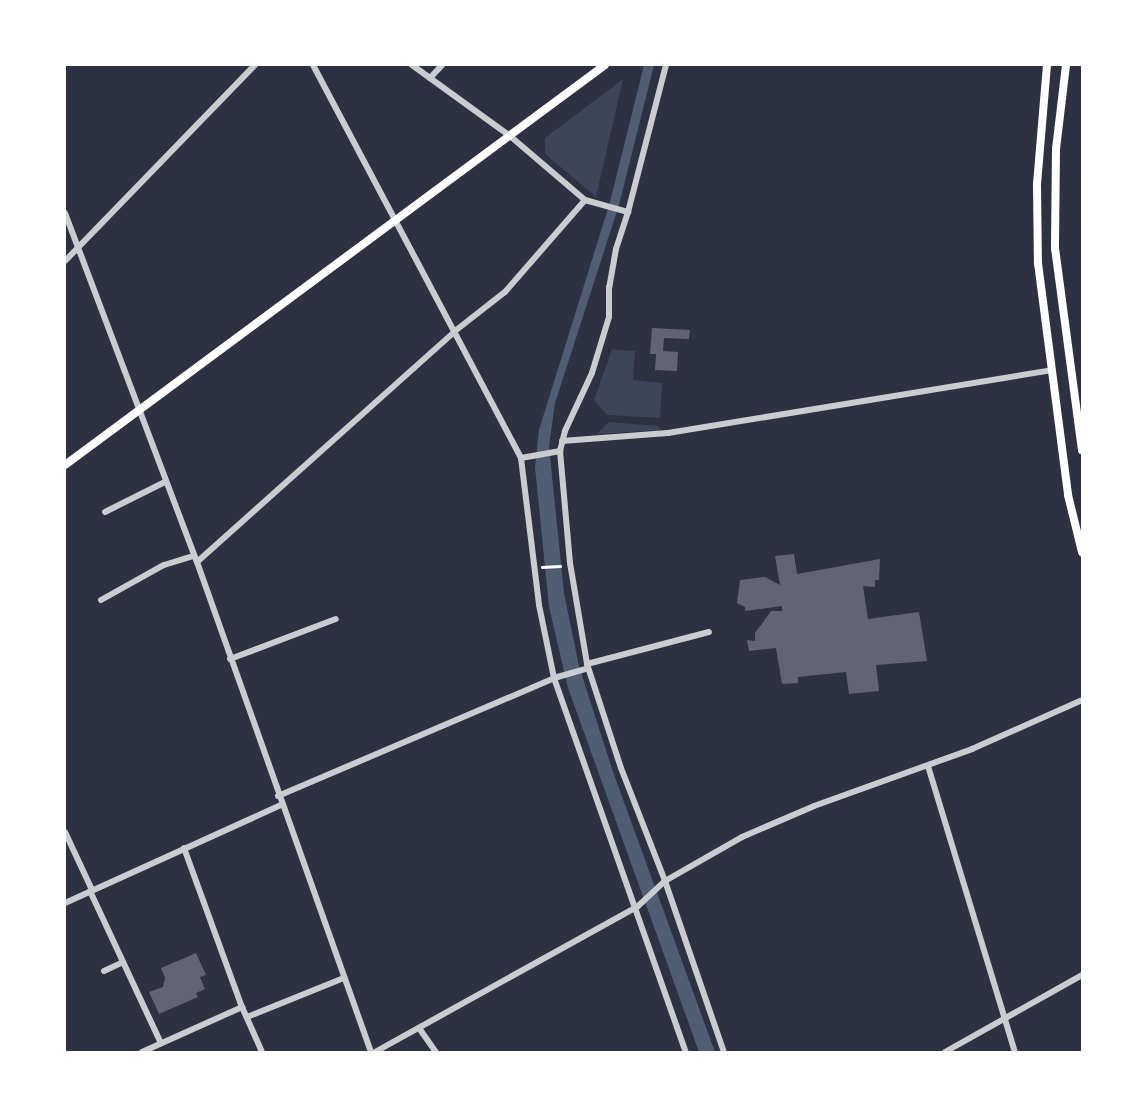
<!DOCTYPE html>
<html>
<head>
<meta charset="utf-8">
<style>
  body { margin:0 }
  #map { position:relative; width:1147px; height:1117px; overflow:hidden; background:#2d3142; font-family:Manrope,sans-serif }
  div>[style] { position:absolute }
  .green>* { inset:0; background:#3c4559 }
  .water>* { inset:0; background:#4f5d75 }
  .building>* { inset:0; background:#626471 }
  .path>* { height:2.5px; margin:-1.25px; padding:0 1.25px; transform-origin:1.25px; border-radius:1.25px; background:#fff }
  .minor>* { height:6px; margin:-3px; padding:0 3px; transform-origin:3px; border-radius:3px; background:#caccd0 }
  .secondary>* { height:8px; margin:-4px; padding:0 4px; transform-origin:4px; border-radius:4px; background:#fff }
  span { translate:-50% -50%; white-space:nowrap; text-align:center; line-height:1.15; -webkit-text-stroke:6px #fff; paint-order:stroke }
  .frame { position:absolute; inset:0; border:66px solid #fff; pointer-events:none }
</style>
</head>
<body>
<div id="map">
  <div class="green">
    <i style="clip-path:polygon(623px 79px,596px 197px,545px 154px,545px 138px)"></i>
    <i style="clip-path:polygon(612px 349px,635px 351px,633px 380px,662px 383px,660px 418px,607px 415px,594px 400px)"></i>
    <i style="clip-path:polygon(609px 422px,658px 426px,661px 430px,597px 434px)"></i>
  </div>
  <div class="water">
    <i style="clip-path:polygon(644px 65px,654px 65px,619px 205px,555px 403px,549px 446px,564px 593px,579px 666px,612px 769px,715px 1052px,699px 1052px,568px 688px,549px 607px,535px 467px,539px 430px,610px 202px)"></i>
  </div>
  <div class="building">
    <i style="clip-path:polygon(652px 328px,690px 330px,689px 339px,664px 338px,663px 351px,678px 352px,677px 371px,655px 370px,656px 354px,650px 354px)"></i>
    <i style="clip-path:polygon(794px 554px,797px 574px,880px 559px,879px 580px,875px 580px,875px 587px,863px 586px,868px 619px,919px 612px,927px 661px,876px 665px,879px 691px,849px 694px,846px 672px,798px 677px,798px 683px,782px 684px,776px 648px,749px 651px,747px 640px,755px 641px,755px 633px,771px 611px,782px 611px,782px 606px,745px 611px,745px 607px,737px 603px,740px 580px,765px 577px,780px 585px,775px 556px)"></i>
    <i style="clip-path:polygon(196px 953px,206px 975px,200px 977px,205px 989px,196px 993px,198px 997px,159px 1014px,149px 992px,163px 987px,165px 978px,161px 968px)"></i>
  </div>
  <div class="path">
    <i style="left:542px;top:567px;width:18px;rotate:-3deg"></i>
  </div>
  <div class="minor">
    <i style="left:313px;top:65px;width:445px;rotate:62.1deg"></i>
    <i style="left:521px;top:458px;width:148px;rotate:83deg"></i>
    <i style="left:539px;top:605px;width:75px;rotate:78.4deg"></i>
    <i style="left:554px;top:678px;width:397px;rotate:70.6deg"></i>
    <i style="left:412px;top:65px;width:121px;rotate:35.9deg"></i>
    <i style="left:510px;top:136px;width:99px;rotate:40.5deg"></i>
    <i style="left:585px;top:200px;width:45px;rotate:15.6deg"></i>
    <i style="left:666px;top:65px;width:152px;rotate:104.5deg"></i>
    <i style="left:628px;top:212px;width:39px;rotate:108deg"></i>
    <i style="left:616px;top:249px;width:39px;rotate:100deg"></i>
    <i style="left:609px;top:287px;width:30px;rotate:90deg"></i>
    <i style="left:609px;top:317px;width:59px;rotate:106.9deg"></i>
    <i style="left:592px;top:373px;width:64px;rotate:115deg"></i>
    <i style="left:565px;top:431px;width:21px;rotate:104deg"></i>
    <i style="left:560px;top:451px;width:112px;rotate:84.9deg"></i>
    <i style="left:570px;top:563px;width:102px;rotate:80.4deg"></i>
    <i style="left:587px;top:664px;width:109px;rotate:71.9deg"></i>
    <i style="left:621px;top:768px;width:121px;rotate:68.7deg"></i>
    <i style="left:665px;top:881px;width:181px;rotate:71deg"></i>
    <i style="left:430px;top:78px;width:18px;rotate:-47deg"></i>
    <i style="left:65px;top:213px;width:373px;rotate:69.3deg"></i>
    <i style="left:197px;top:562px;width:520px;rotate:70.45deg"></i>
    <i style="left:65px;top:261px;width:273px;rotate:-45.9deg"></i>
    <i style="left:562px;top:441px;width:106px;rotate:-4.3deg"></i>
    <i style="left:668px;top:433px;width:389px;rotate:-9.3deg"></i>
    <i style="left:521px;top:458px;width:40px;rotate:-10deg"></i>
    <i style="left:105px;top:512px;width:67px;rotate:-26.6deg"></i>
    <i style="left:197px;top:562px;width:346px;rotate:-41.8deg"></i>
    <i style="left:455px;top:331px;width:63px;rotate:-38deg"></i>
    <i style="left:505px;top:292px;width:122px;rotate:-49deg"></i>
    <i style="left:101px;top:600px;width:72px;rotate:-29.1deg"></i>
    <i style="left:164px;top:565px;width:31px;rotate:-17deg"></i>
    <i style="left:230px;top:659px;width:113px;rotate:-20.7deg"></i>
    <i style="left:587px;top:664px;width:126px;rotate:-14.7deg"></i>
    <i style="left:928px;top:766px;width:299px;rotate:73.1deg"></i>
    <i style="left:278px;top:796px;width:300px;rotate:-23.1deg"></i>
    <i style="left:554px;top:678px;width:35px;rotate:-16deg"></i>
    <i style="left:65px;top:832px;width:64px;rotate:65deg"></i>
    <i style="left:184px;top:848px;width:169px;rotate:70deg"></i>
    <i style="left:242px;top:1007px;width:49px;rotate:66deg"></i>
    <i style="left:90px;top:891px;width:168px;rotate:65deg"></i>
    <i style="left:65px;top:903px;width:237px;rotate:-24.4deg"></i>
    <i style="left:104px;top:971px;width:21px;rotate:-25deg"></i>
    <i style="left:247px;top:1017px;width:105px;rotate:-21.9deg"></i>
    <i style="left:419px;top:1028px;width:29px;rotate:55deg"></i>
    <i style="left:142px;top:1052px;width:110px;rotate:-24.2deg"></i>
    <i style="left:375px;top:1052px;width:299px;rotate:-29deg"></i>
    <i style="left:637px;top:907px;width:38px;rotate:-43deg"></i>
    <i style="left:665px;top:881px;width:89px;rotate:-29.7deg"></i>
    <i style="left:742px;top:837px;width:78px;rotate:-23.3deg"></i>
    <i style="left:814px;top:806px;width:168px;rotate:-19.8deg"></i>
    <i style="left:972px;top:749px;width:120px;rotate:-24deg"></i>
    <i style="left:945px;top:1052px;width:157px;rotate:-29.3deg"></i>
  </div>
  <div class="secondary">
    <i style="left:1047px;top:65px;width:120px;rotate:94.8deg"></i>
    <i style="left:1037px;top:185px;width:78px;rotate:89.3deg"></i>
    <i style="left:1038px;top:263px;width:234px;rotate:82.6deg"></i>
    <i style="left:1068px;top:495px;width:59px;rotate:76.2deg"></i>
    <i style="left:1066px;top:65px;width:85px;rotate:96.8deg"></i>
    <i style="left:1056px;top:149px;width:99px;rotate:90.6deg"></i>
    <i style="left:1055px;top:248px;width:204px;rotate:82.4deg"></i>
    <i style="left:65px;top:465px;width:672px;rotate:-36.53deg"></i>
  </div>
  <div class="frame"></div>
</div>
</body>
</html>
